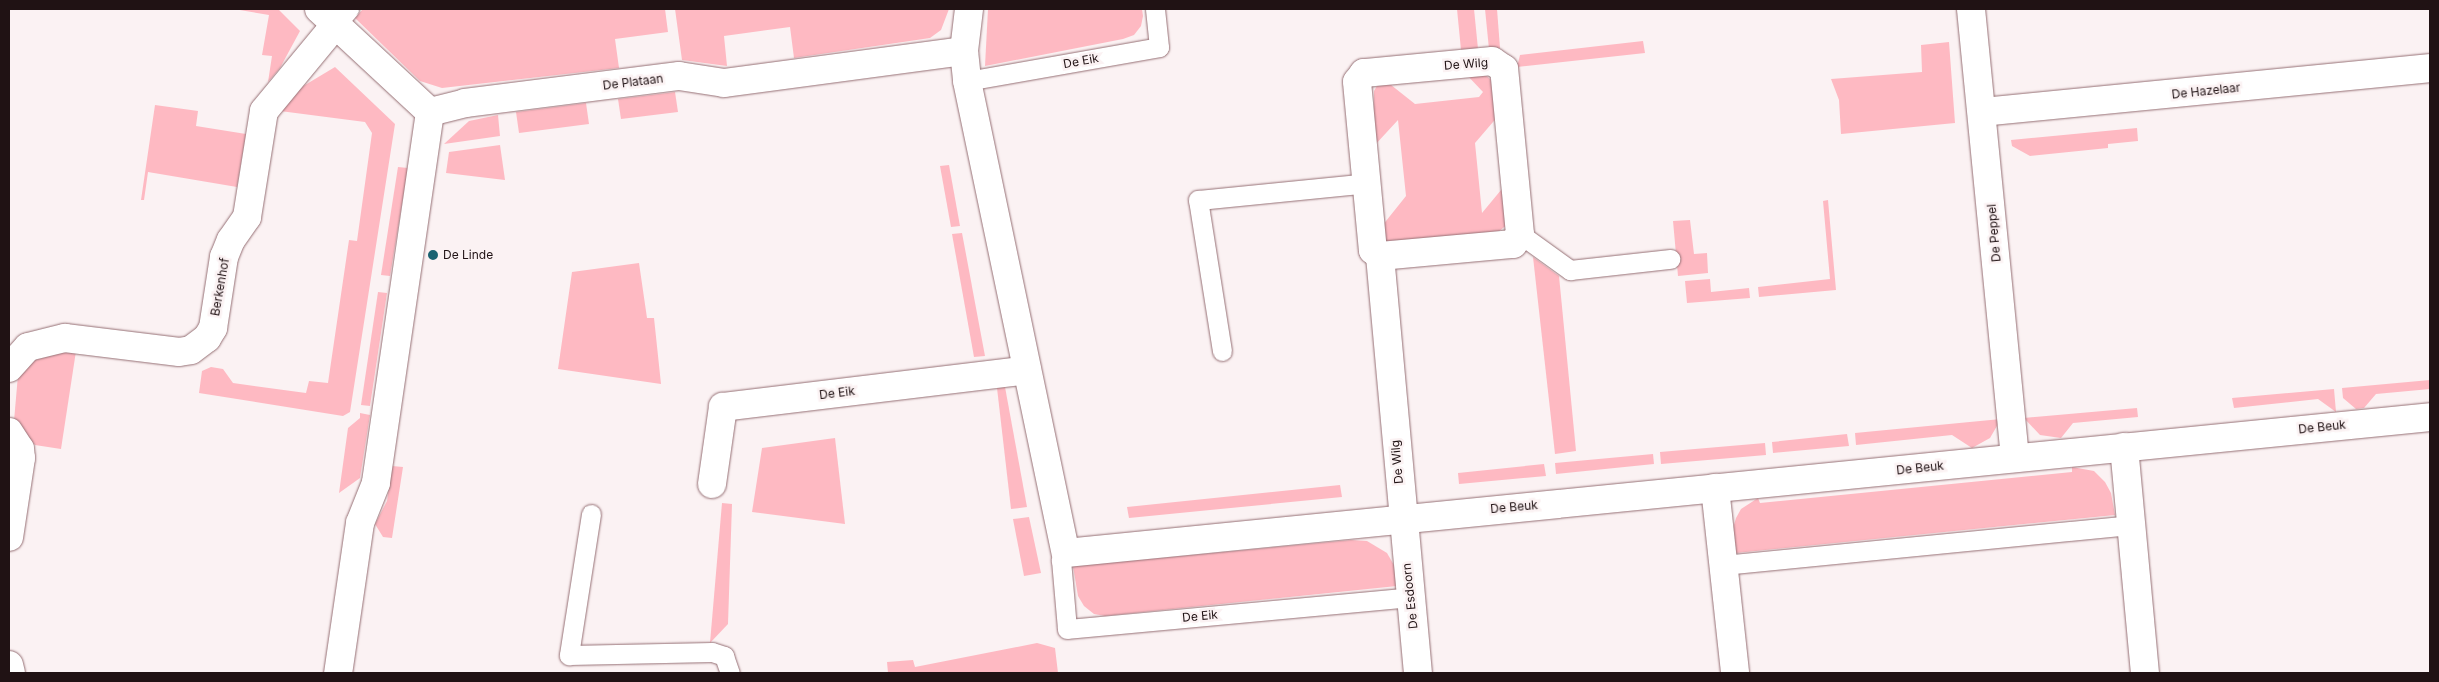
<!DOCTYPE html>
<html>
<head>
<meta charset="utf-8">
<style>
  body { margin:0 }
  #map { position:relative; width:2439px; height:682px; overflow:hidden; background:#fbf2f3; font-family:Inter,sans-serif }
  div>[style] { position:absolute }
  .green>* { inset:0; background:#feb9c2 }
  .roads { filter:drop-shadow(0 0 1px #956f74) drop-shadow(0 0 1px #956f74) }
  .lane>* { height:19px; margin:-9.5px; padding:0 9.5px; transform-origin:9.5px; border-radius:9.5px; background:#fff }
  .street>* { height:28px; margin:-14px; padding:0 14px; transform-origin:14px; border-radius:14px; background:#fff }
  .secondary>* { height:28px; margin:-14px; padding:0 14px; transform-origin:14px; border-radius:14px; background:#fff }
  .dots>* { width:14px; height:14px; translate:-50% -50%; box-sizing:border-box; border:2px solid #fbf2f3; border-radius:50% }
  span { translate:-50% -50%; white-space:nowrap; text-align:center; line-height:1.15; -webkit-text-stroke:5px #fbf2f3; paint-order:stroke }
  .street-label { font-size:12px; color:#201214 }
  .poi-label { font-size:12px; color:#201214 }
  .left { translate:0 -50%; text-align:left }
  .frame { position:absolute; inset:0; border:10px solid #201214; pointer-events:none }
</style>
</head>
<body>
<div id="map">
  <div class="green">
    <i style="clip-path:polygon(234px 9px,278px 9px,300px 31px,280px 68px,268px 82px,272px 56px,262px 55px,269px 15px)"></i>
    <i style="clip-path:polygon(363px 9px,665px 9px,668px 32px,615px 39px,619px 68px,442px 88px,420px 81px,355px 18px)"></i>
    <i style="clip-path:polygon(675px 9px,949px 9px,941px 30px,930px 38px,794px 58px,790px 27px,724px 36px,727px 66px,682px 60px)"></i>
    <i style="clip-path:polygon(988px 9px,1142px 9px,1143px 16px,1141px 26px,1134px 35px,1123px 39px,985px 66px)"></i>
    <i style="clip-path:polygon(1457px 9px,1474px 9px,1478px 49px,1461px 50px)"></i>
    <i style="clip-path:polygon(1485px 9px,1497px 9px,1500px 48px,1489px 49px)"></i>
    <i style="clip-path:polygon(1643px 41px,1645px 53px,1517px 67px,1520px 55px)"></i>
    <i style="clip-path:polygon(1949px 42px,1955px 123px,1841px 134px,1839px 100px,1831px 79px,1922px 72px,1921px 45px)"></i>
    <i style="clip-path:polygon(335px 67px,395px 124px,350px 412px,343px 416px,199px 393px,202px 371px,211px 367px,223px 369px,233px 383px,306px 393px,309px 381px,328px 383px,349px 240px,357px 241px,372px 133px,365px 122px,280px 111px,295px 91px)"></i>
    <i style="clip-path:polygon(1465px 73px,1485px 75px,1494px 82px,1499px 115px,1475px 143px,1482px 213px,1506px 184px,1508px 224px,1498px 232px,1383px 243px,1382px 226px,1406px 196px,1398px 120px,1374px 146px,1374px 91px,1378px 84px,1386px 81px,1415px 104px,1479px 97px,1483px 92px)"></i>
    <i style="clip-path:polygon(675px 92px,678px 112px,621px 119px,618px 99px)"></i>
    <i style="clip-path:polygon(586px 103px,589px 124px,519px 133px,516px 112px)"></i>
    <i style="clip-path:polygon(155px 105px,198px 111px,196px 126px,246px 134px,237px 187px,148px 172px,144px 200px,141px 200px)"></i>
    <i style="clip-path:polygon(498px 115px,500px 136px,444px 144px,469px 121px)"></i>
    <i style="clip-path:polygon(2137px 128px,2138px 141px,2108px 144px,2108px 148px,2030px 156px,2012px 146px,2011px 140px)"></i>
    <i style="clip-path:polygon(500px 145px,505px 180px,446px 173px,449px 152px)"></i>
    <i style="clip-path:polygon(949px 165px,960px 226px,951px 227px,940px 166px)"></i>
    <i style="clip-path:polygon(398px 167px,408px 168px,390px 276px,381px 275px)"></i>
    <i style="clip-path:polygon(1828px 200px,1836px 290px,1759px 297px,1758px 287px,1830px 279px,1823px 201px)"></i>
    <i style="clip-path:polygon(1690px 220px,1694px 254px,1707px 253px,1708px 273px,1678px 276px,1673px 221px)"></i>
    <i style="clip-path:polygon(962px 233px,985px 356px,974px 357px,952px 234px)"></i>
    <i style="clip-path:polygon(1533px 257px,1559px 276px,1576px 451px,1555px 454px)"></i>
    <i style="clip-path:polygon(639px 263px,647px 318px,654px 318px,661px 384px,558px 369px,572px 272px)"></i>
    <i style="clip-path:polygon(1710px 279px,1711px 292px,1749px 288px,1750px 298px,1687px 303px,1685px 281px)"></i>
    <i style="clip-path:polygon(378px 292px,387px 293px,370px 406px,361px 405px)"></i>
    <i style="clip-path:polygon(72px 350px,76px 351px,61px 449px,35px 445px,14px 421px,18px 375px,28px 362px)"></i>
    <i style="clip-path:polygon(2430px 380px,2430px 389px,2376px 394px,2364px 408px,2356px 409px,2343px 398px,2342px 388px)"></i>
    <i style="clip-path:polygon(1005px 387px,1027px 507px,1011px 509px,997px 388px)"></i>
    <i style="clip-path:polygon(2334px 389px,2336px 412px,2318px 399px,2234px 408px,2232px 398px)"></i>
    <i style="clip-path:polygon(2137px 408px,2138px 417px,2073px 423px,2061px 438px,2040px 435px,2024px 418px)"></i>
    <i style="clip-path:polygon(360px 413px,370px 415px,360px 478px,339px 493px,348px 428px,360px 418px)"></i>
    <i style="clip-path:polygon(2001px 419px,1990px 438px,1972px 448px,1952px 435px,1856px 445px,1855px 433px)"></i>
    <i style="clip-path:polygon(1847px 434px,1849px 446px,1773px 453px,1772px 442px)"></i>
    <i style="clip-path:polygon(835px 438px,845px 524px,752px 512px,762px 448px)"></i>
    <i style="clip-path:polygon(1765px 443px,1766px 455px,1661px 464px,1660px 452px)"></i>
    <i style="clip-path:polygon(1653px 454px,1654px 464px,1556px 474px,1555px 463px)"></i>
    <i style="clip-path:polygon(1544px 464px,1546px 476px,1459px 484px,1458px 473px)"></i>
    <i style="clip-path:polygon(392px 466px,403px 467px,392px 538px,383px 537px,375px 524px,387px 501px)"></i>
    <i style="clip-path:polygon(2072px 467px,2094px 471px,2105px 482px,2111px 493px,2115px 515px,1736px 553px,1733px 528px,1736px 518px,1741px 509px,1758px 498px,1760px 503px,2072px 472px)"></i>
    <i style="clip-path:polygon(1340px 485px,1342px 497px,1129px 518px,1127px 507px)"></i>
    <i style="clip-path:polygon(722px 503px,732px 504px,728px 624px,710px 643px)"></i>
    <i style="clip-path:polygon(1029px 517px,1041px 573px,1024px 576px,1013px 519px)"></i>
    <i style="clip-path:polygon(1351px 540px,1367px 541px,1387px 553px,1395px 567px,1397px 586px,1105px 616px,1094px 614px,1084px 606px,1078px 596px,1073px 566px)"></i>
    <i style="clip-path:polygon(1037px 643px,1055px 648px,1058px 673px,888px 673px,887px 662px,913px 660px,915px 667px)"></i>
  </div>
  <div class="roads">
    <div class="lane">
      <i style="left:336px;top:24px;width:20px;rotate:-49deg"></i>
      <i style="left:967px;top:81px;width:195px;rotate:-10deg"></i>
      <i style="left:1159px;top:47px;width:38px;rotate:-96deg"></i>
      <i style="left:1520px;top:234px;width:62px;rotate:35.8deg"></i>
      <i style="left:1570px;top:270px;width:101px;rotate:-6.3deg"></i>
      <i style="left:1222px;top:351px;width:153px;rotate:-99deg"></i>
      <i style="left:1198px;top:200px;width:170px;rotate:-5.7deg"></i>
      <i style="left:591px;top:514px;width:143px;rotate:98.9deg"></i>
      <i style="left:569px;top:655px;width:143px;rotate:-1.2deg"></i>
      <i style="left:712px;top:652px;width:13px;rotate:18deg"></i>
      <i style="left:724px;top:656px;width:18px;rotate:71deg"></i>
      <i style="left:1066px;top:553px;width:9px;rotate:126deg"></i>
      <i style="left:1061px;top:560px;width:69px;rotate:85deg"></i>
      <i style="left:1067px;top:629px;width:344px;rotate:-5.3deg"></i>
      <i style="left:1723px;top:565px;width:409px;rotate:-5.6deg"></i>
    </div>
    <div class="street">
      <i style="left:969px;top:9px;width:42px;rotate:96.8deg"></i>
      <i style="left:964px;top:51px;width:30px;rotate:84deg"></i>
      <i style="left:967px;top:81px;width:482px;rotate:78.2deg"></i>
      <i style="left:1066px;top:553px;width:1371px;rotate:-5.69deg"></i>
      <i style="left:1971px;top:9px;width:451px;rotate:84.4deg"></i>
      <i style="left:430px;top:112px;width:36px;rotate:-14deg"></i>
      <i style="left:465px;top:103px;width:216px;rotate:-7.2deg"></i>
      <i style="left:679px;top:76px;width:46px;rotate:8.8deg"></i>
      <i style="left:724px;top:83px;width:242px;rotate:-7.6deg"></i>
      <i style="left:1982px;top:112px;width:450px;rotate:-5.6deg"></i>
      <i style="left:1380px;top:256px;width:134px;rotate:-5.2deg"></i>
      <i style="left:1513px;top:244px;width:12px;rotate:-55deg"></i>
      <i style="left:1520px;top:234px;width:166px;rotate:-95.5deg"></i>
      <i style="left:1504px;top:69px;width:14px;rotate:-146deg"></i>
      <i style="left:1492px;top:61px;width:129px;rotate:174.6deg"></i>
      <i style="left:1364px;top:73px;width:11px;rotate:128deg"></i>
      <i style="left:1357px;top:82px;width:169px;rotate:84.6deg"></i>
      <i style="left:1373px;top:250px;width:9px;rotate:41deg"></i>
      <i style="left:1380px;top:256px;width:419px;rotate:84.8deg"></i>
      <i style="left:9px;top:368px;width:28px;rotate:-48deg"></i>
      <i style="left:28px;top:347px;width:38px;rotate:-14deg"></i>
      <i style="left:65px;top:338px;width:115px;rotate:7deg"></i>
      <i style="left:179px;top:352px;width:12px;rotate:-9deg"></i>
      <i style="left:191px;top:350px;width:20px;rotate:-37deg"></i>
      <i style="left:207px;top:338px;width:12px;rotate:-59deg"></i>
      <i style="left:213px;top:328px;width:72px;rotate:-81.2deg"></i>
      <i style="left:224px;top:257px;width:18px;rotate:-68deg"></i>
      <i style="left:231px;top:240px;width:28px;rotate:-55deg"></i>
      <i style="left:247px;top:217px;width:107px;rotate:-80.9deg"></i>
      <i style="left:264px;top:111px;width:113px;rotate:-50.4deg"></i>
      <i style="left:9px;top:432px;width:20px;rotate:57deg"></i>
      <i style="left:20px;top:449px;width:9px;rotate:84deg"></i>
      <i style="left:21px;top:458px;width:80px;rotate:98.6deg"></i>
      <i style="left:2124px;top:447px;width:227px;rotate:84.7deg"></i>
      <i style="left:712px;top:484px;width:78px;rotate:-81.9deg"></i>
      <i style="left:723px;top:407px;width:306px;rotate:-6.9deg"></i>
      <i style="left:1715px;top:488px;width:186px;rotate:83.8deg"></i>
      <i style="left:9px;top:665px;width:8px;rotate:76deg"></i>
    </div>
    <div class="secondary">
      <i style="left:319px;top:9px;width:151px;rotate:42.9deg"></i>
      <i style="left:430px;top:112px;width:375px;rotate:98.3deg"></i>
      <i style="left:376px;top:483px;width:43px;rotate:111.8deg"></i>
      <i style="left:360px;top:523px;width:152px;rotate:98.3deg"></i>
    </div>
  </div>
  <div class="dots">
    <i style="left:433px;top:255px;background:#1a6271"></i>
  </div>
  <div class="street-label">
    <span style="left:1081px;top:61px;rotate:-10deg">De Eik</span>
    <span style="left:1466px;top:64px;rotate:-4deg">De Wilg</span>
    <span style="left:633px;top:82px;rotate:-7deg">De Plataan</span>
    <span style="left:2206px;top:91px;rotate:-6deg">De Hazelaar</span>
    <span style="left:1994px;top:233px;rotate:-95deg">De Peppel</span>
    <span style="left:220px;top:287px;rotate:-80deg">Berkenhof</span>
    <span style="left:837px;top:393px;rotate:-7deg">De Eik</span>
    <span style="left:2322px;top:427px;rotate:-6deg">De Beuk</span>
    <span style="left:1397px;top:462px;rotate:-95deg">De Wilg</span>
    <span style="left:1920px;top:468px;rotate:-6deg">De Beuk</span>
    <span style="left:1514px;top:507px;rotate:-5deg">De Beuk</span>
    <span style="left:1410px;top:596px;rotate:-96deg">De Esdoorn</span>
    <span style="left:1200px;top:616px;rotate:-5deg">De Eik</span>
  </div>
  <div class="poi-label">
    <span class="left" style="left:443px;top:255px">De Linde</span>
  </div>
  <div class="frame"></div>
</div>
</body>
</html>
